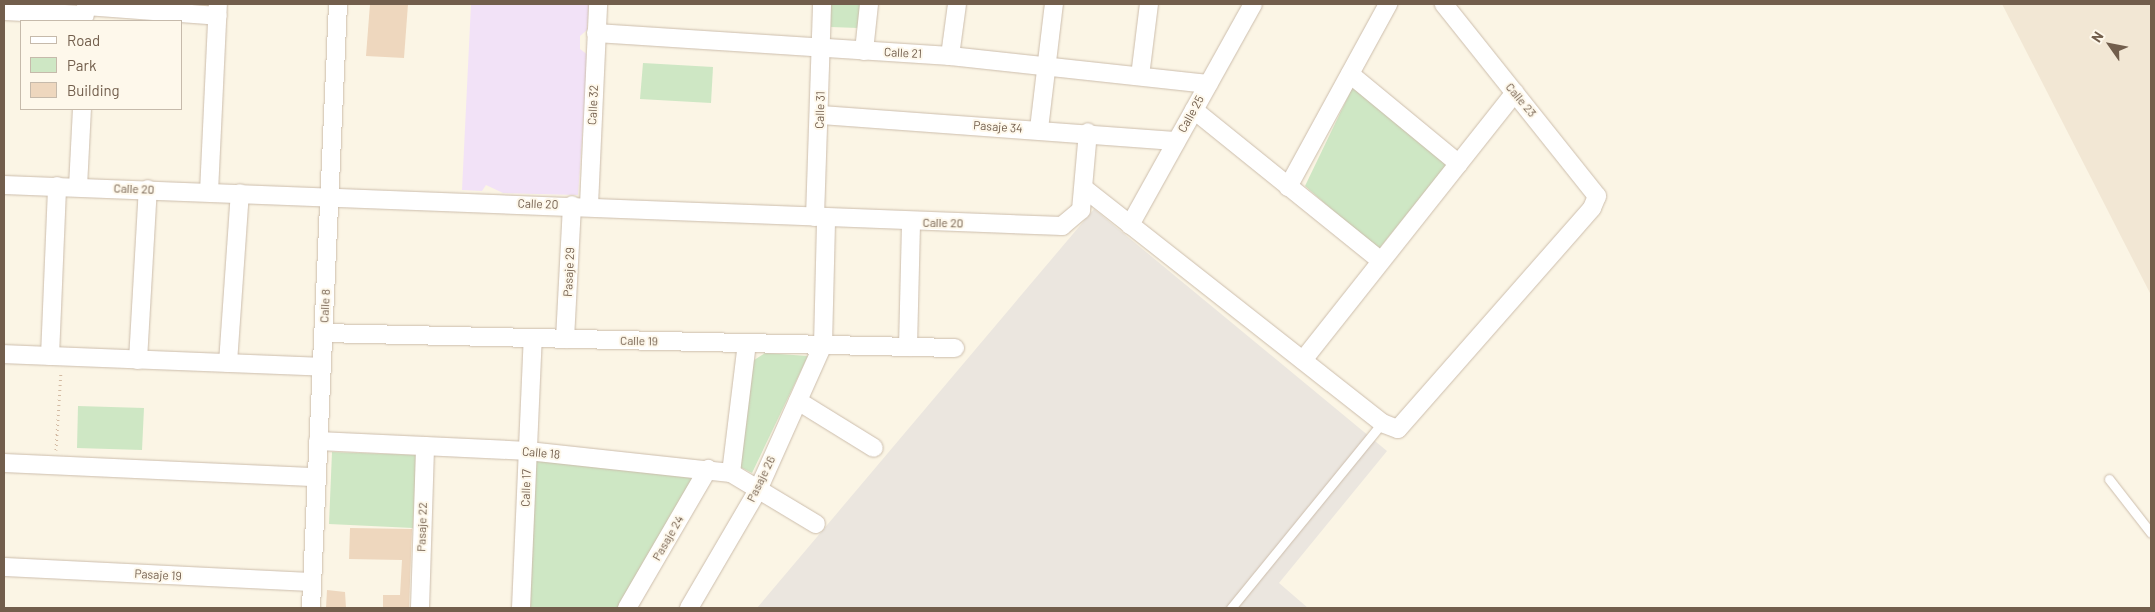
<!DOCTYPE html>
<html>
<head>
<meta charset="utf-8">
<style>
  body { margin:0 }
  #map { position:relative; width:2155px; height:612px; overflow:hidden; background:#fbf5e5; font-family:Barlow,sans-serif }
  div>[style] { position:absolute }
  .residential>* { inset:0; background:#f2e7d4 }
  .industrial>* { inset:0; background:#ebe6df }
  .education>* { inset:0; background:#f2e2f7 }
  .green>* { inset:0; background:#cee7c4 }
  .building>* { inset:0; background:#eed7be }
  .path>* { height:3px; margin-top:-1.5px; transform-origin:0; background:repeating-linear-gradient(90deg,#d3baa2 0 1px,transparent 0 5px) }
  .roads { filter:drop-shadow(0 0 1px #ccbdac) drop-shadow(0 0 1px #ccbdac) }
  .lane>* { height:9px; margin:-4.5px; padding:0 4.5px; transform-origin:4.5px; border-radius:4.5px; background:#fff }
  .street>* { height:18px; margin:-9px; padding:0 9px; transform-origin:9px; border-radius:9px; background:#fff }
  span { translate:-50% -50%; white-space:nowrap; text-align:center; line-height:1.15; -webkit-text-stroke:4px #fef8eb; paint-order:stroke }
  .street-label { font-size:12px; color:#725e4c }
  .frame { position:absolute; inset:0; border:5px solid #725e4c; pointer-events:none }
  .legend { position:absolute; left:20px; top:20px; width:162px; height:90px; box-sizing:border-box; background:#fef8eb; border:1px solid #c6baab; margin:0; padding:6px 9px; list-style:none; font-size:15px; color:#725e4c }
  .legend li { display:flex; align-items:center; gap:10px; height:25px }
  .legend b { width:25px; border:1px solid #c6baab }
  .north { position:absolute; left:2085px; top:20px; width:50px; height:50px; -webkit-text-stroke:4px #fef8eb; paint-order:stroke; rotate:303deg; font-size:14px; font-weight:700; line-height:20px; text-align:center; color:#725e4c }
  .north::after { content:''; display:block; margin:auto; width:18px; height:22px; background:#725e4c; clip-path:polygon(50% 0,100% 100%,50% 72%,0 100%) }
</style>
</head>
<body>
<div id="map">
  <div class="residential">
    <i style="clip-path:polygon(2002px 4px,2151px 4px,2151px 295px)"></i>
  </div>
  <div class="industrial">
    <i style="clip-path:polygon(1094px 209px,1387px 451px,1279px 583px,1308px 608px,757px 608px)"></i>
  </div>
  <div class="education">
    <i style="clip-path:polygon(471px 4px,589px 4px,587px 30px,580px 36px,580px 49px,588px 55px,578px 195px,503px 193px,486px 185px,482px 191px,462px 190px)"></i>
  </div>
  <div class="green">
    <i style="clip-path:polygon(829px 4px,862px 4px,858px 28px,831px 27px)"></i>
    <i style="clip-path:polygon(643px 63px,713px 67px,711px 103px,640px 99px)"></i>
    <i style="clip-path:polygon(1357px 78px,1454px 156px,1378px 250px,1305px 186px)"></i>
    <i style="clip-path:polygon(765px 353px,808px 356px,752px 473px,738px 466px,751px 362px)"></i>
    <i style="clip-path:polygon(78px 406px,144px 408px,142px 450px,77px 448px)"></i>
    <i style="clip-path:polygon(332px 452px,417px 455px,413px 528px,329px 524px)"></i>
    <i style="clip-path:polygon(536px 461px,700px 467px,620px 608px,530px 608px)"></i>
  </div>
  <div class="building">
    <i style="clip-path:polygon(370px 4px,408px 4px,404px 58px,366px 56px)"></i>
    <i style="clip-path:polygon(350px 528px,412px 529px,409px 608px,383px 608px,383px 595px,400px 595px,402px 560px,349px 559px)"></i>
    <i style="clip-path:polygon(327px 590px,345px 592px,346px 608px,326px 608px)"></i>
  </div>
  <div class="path">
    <i style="left:56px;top:450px;width:79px;rotate:-86.4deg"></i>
  </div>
  <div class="roads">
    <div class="lane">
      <i style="left:2109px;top:479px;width:68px;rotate:52.1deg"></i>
      <i style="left:1231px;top:608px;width:239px;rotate:-50.8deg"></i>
    </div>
    <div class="street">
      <i style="left:86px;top:6px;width:132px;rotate:4.3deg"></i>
      <i style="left:4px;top:11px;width:81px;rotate:2.8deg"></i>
      <i style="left:596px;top:33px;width:355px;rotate:3.7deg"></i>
      <i style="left:950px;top:56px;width:260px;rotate:6.2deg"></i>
      <i style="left:864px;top:51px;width:47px;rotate:-83.9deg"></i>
      <i style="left:950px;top:56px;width:52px;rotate:-82.3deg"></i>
      <i style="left:1350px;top:74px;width:141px;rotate:39.5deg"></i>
      <i style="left:1140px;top:76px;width:73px;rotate:-82.9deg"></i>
      <i style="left:1194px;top:110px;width:240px;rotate:38.9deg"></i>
      <i style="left:820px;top:115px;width:357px;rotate:4.2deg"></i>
      <i style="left:1039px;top:129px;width:126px;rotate:-83.2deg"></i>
      <i style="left:4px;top:185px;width:1059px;rotate:2.22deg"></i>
      <i style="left:1062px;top:226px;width:25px;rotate:-40deg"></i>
      <i style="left:1081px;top:210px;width:78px;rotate:-84.9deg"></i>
      <i style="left:78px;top:187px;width:78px;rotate:-87.1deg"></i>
      <i style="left:1288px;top:187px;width:209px;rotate:-61.3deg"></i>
      <i style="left:1085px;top:189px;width:378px;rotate:38.2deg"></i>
      <i style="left:1382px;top:423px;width:17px;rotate:21deg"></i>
      <i style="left:1398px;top:429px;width:294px;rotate:-48.7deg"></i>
      <i style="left:1592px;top:208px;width:13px;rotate:-67deg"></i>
      <i style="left:1597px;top:196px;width:246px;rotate:-128.6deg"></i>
      <i style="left:209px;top:192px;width:188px;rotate:-87.3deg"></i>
      <i style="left:589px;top:205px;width:201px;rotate:-87.4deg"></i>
      <i style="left:815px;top:217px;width:213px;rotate:-88.1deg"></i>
      <i style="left:1130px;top:225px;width:253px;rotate:-60.9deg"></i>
      <i style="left:323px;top:333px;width:632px;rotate:1.36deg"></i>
      <i style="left:565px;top:339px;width:134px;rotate:-87deg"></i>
      <i style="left:908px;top:347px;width:125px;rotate:-88.6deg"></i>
      <i style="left:4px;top:354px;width:318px;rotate:2.3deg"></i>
      <i style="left:50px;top:356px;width:170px;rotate:-87.6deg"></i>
      <i style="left:138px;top:360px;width:171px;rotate:-86.7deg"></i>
      <i style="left:1303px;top:360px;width:341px;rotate:-51.6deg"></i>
      <i style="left:228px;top:363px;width:170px;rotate:-86deg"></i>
      <i style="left:798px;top:401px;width:89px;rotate:31.7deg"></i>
      <i style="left:318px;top:441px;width:210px;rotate:2.7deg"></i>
      <i style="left:528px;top:451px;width:204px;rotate:6.2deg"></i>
      <i style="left:731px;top:473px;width:99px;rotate:31deg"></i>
      <i style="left:4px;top:463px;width:313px;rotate:2.6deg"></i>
      <i style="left:731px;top:473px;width:131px;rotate:-83deg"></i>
      <i style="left:4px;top:567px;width:308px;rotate:2.8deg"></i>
      <i style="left:311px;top:608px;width:605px;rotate:-87.44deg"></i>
      <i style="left:420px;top:608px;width:162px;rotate:-88.2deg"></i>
      <i style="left:521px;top:608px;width:270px;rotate:-87.5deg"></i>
      <i style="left:627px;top:608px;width:161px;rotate:-59.8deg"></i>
      <i style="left:689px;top:608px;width:137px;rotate:-59.7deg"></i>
      <i style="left:758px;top:490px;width:159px;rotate:-65.9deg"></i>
      <i style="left:823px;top:345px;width:127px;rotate:-88.6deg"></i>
    </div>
  </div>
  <div class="street-label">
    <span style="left:903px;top:53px;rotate:3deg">Calle 21</span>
    <span style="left:1521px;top:100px;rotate:50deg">Calle 23</span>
    <span style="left:593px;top:105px;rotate:-87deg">Calle 32</span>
    <span style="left:820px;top:110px;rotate:-88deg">Calle 31</span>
    <span style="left:1191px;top:114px;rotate:-61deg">Calle 25</span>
    <span style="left:998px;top:127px;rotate:4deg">Pasaje 34</span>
    <span style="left:134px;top:189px;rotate:2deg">Calle 20</span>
    <span style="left:538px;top:204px;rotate:2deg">Calle 20</span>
    <span style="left:943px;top:223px;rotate:1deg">Calle 20</span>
    <span style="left:569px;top:272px;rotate:-87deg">Pasaje 29</span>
    <span style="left:325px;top:306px;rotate:-87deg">Calle 8</span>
    <span style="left:639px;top:341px;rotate:1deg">Calle 19</span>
    <span style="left:541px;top:453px;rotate:5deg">Calle 18</span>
    <span style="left:761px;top:479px;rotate:-64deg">Pasaje 26</span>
    <span style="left:526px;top:488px;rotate:-88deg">Calle 17</span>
    <span style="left:422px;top:527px;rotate:-88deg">Pasaje 22</span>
    <span style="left:668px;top:538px;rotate:-60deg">Pasaje 24</span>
    <span style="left:158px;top:575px;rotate:3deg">Pasaje 19</span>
  </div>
  <div class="frame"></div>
  <ul class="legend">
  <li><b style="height:6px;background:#fff"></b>Road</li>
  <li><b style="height:14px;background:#cee7c4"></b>Park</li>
  <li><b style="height:14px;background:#eed7be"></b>Building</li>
  </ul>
  <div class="north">N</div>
</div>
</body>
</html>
